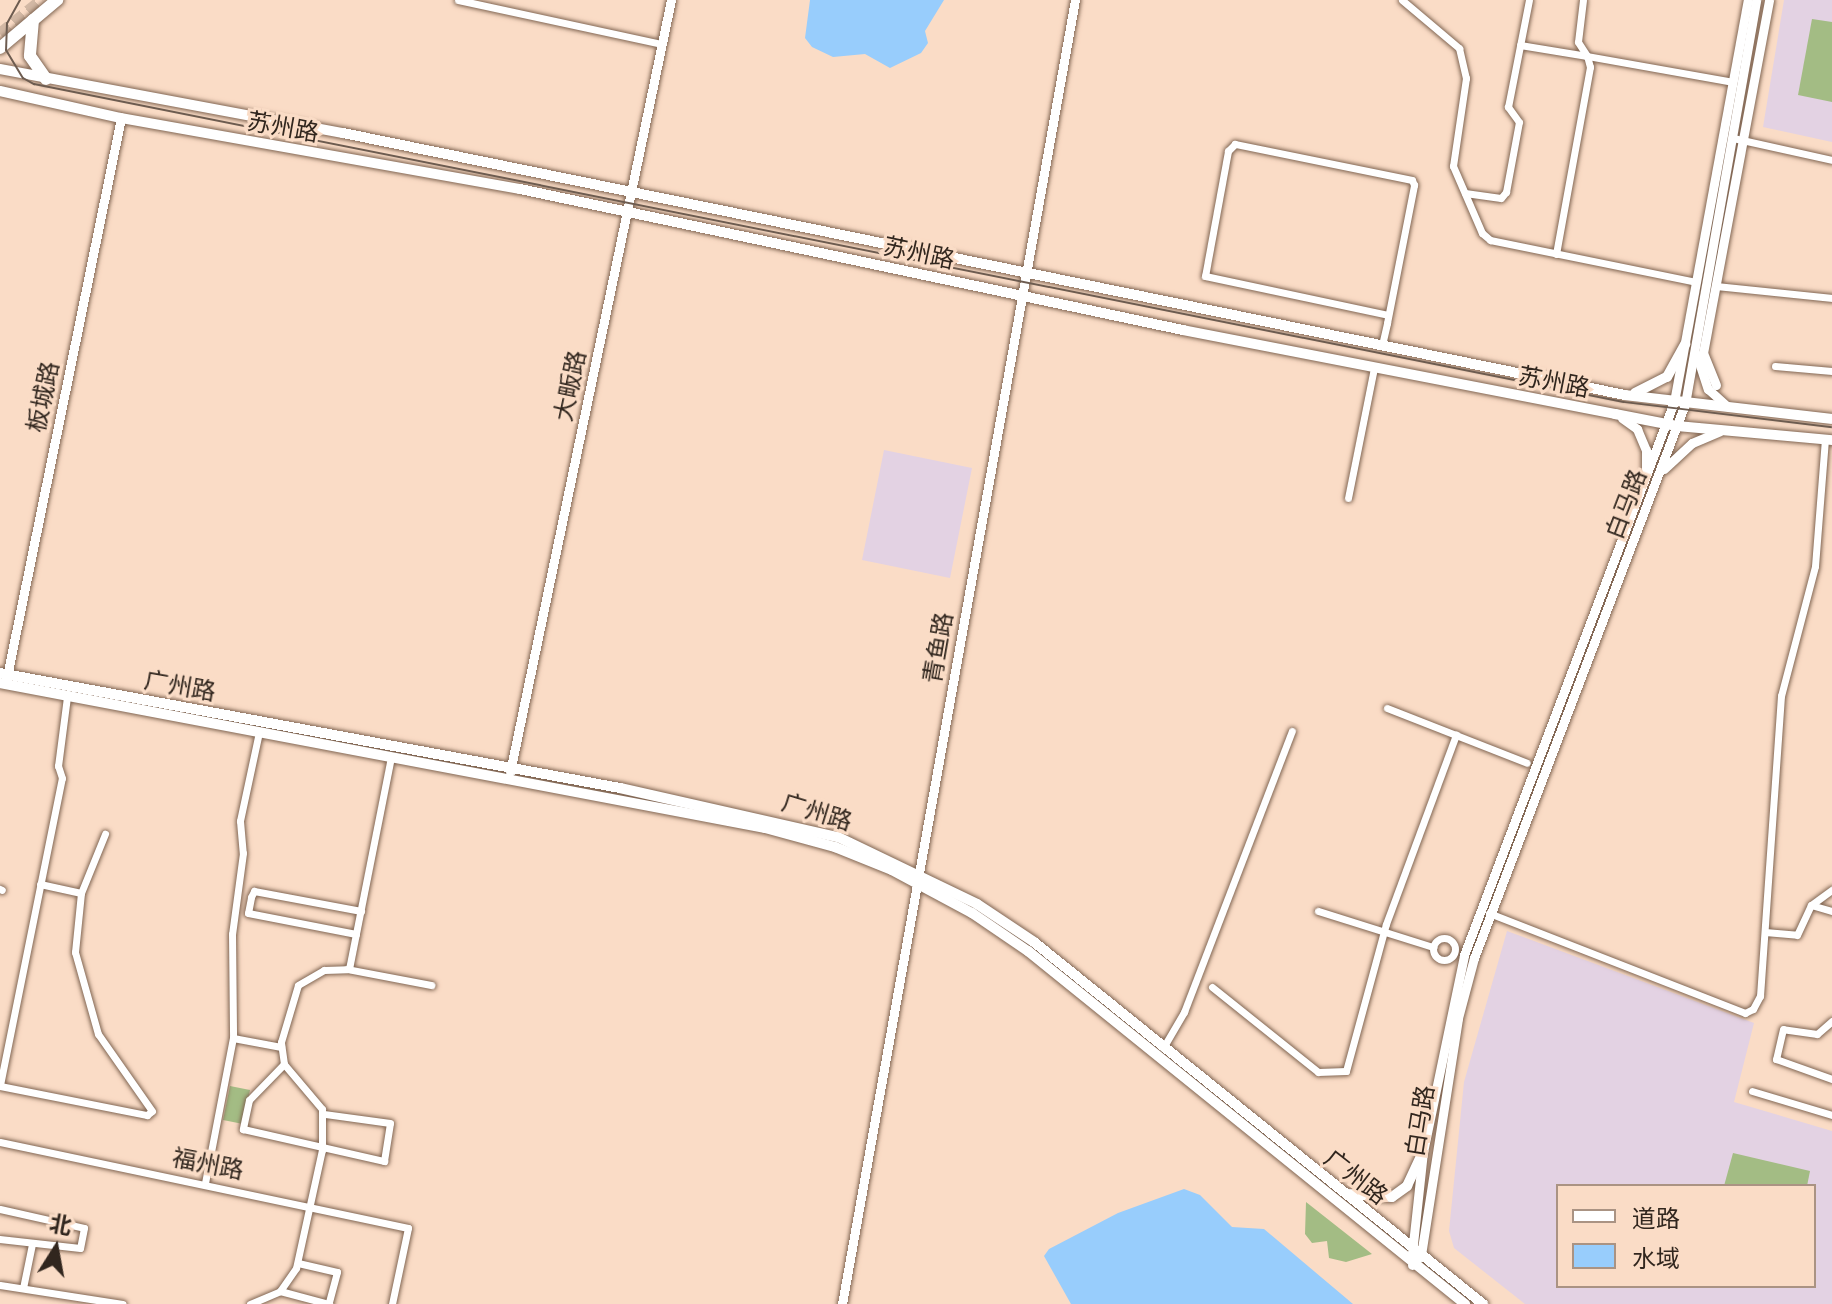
<!DOCTYPE html>
<html>
<head>
<meta charset="utf-8">
<style>
  body { margin:0 }
  #map { position:relative; width:1832px; height:1304px; overflow:hidden; background:#fadcc6; font-family:Quicksand,"Noto Sans SC",sans-serif }
  div>[style] { position:absolute }
  .education>* { inset:0; background:#e3d2e3 }
  .green>* { inset:0; background:#a3bc84 }
  .water>* { inset:0; background:#98cdfc }
  .primary-tunnel>* { height:12px; margin-top:-6px; transform-origin:0; background:repeating-linear-gradient(90deg,#d2b8a4 0 12px,transparent 0 18px) }
  .roads { filter:drop-shadow(0 0 2px #816653) drop-shadow(0 0 2px #816653) }
  .minor>* { height:7px; margin:-3.5px; padding:0 3.5px; transform-origin:3.5px; border-radius:3.5px; background:#fff }
  .minor>.ring { margin:-3.5px; padding:0; box-sizing:content-box; background:none; border:7px solid #fff; border-radius:50% }
  .tertiary>* { height:9px; margin:-4.5px; padding:0 4.5px; transform-origin:4.5px; border-radius:4.5px; background:#fff }
  .secondary>* { height:10px; margin:-5px; padding:0 5px; transform-origin:5px; border-radius:5px; background:#fff }
  .primary>* { height:12px; margin:-6px; padding:0 6px; transform-origin:6px; border-radius:6px; background:#fff }
  .tram>* { height:2px; margin:-1px; padding:0 1px; transform-origin:1px; border-radius:1px; background:#6d5c50 }
  span { translate:-50% -50%; white-space:nowrap; text-align:center; line-height:1.15; -webkit-text-stroke:6px #fadcc6; paint-order:stroke }
  .street-label { font-size:24px; color:#31261e }
  .legend { position:absolute; left:1556px; top:1184px; width:260px; height:104px; box-sizing:border-box; background:#fadcc6; border:2px solid #aa9383; margin:0; padding:10px 14px; list-style:none; font-size:24px; color:#31261e }
  .legend li { display:flex; align-items:center; gap:16px; height:40px }
  .legend b { width:40px; border:2px solid #aa9383 }
  .north { position:absolute; left:16px; top:1208px; width:80px; height:80px; -webkit-text-stroke:6px #fadcc6; paint-order:stroke; rotate:11deg; font-size:22px; font-weight:700; line-height:32px; text-align:center; color:#31261e }
  .north::after { content:''; display:block; margin:auto; width:28px; height:36px; background:#31261e; clip-path:polygon(50% 0,100% 100%,50% 72%,0 100%) }
</style>
</head>
<body>
<div id="map">
  <div class="education">
    <i style="clip-path:polygon(1784px 0,1832px 0,1832px 142px,1763px 127px)"></i>
    <i style="clip-path:polygon(884px 450px,972px 468px,950px 578px,862px 560px)"></i>
    <i style="clip-path:polygon(evenodd,1507px 931px,1754px 1023px,1734px 1102px,1832px 1131px,1832px 1304px,1525px 1304px,1454px 1248px,1449px 1231px,1464px 1082px,1507px 931px,1558px 1186px,1814px 1186px,1814px 1286px,1558px 1286px,1558px 1186px)"></i>
  </div>
  <div class="green">
    <i style="clip-path:polygon(1812px 19px,1832px 22px,1832px 102px,1798px 95px)"></i>
    <i style="clip-path:polygon(230px 1086px,250px 1090px,243px 1124px,223px 1120px)"></i>
    <i style="clip-path:polygon(1733px 1153px,1810px 1171px,1807px 1186px,1724px 1186px)"></i>
    <i style="clip-path:polygon(1306px 1202px,1372px 1254px,1346px 1262px,1329px 1258px,1327px 1241px,1312px 1243px,1305px 1234px)"></i>
  </div>
  <div class="water">
    <i style="clip-path:polygon(810px 0,944px 0,925px 31px,928px 43px,921px 53px,890px 68px,865px 54px,833px 57px,812px 47px,805px 38px)"></i>
    <i style="clip-path:polygon(1184px 1189px,1200px 1195px,1232px 1227px,1264px 1229px,1353px 1304px,1071px 1304px,1044px 1256px,1049px 1249px,1118px 1213px)"></i>
  </div>
  <div class="primary-tunnel">
    <i style="left:0;top:34px;width:54px;rotate:-39deg"></i>
  </div>
  <div class="roads">
    <div class="minor">
      <i style="left:458px;top:0;width:209px;rotate:12.2deg"></i>
      <i style="left:1402px;top:0;width:75px;rotate:40.1deg"></i>
      <i style="left:1459px;top:48px;width:31px;rotate:77deg"></i>
      <i style="left:1466px;top:78px;width:89px;rotate:98.4deg"></i>
      <i style="left:1453px;top:166px;width:73px;rotate:66.6deg"></i>
      <i style="left:1482px;top:233px;width:11px;rotate:41deg"></i>
      <i style="left:1490px;top:240px;width:210px;rotate:11.5deg"></i>
      <i style="left:1583px;top:0;width:42px;rotate:96.8deg"></i>
      <i style="left:1578px;top:42px;width:17px;rotate:57deg"></i>
      <i style="left:1520px;top:45px;width:68px;rotate:9.3deg"></i>
      <i style="left:1733px;top:138px;width:101px;rotate:12.5deg"></i>
      <i style="left:1465px;top:193px;width:36px;rotate:8deg"></i>
      <i style="left:1501px;top:198px;width:8px;rotate:-50deg"></i>
      <i style="left:1506px;top:192px;width:71px;rotate:-79.5deg"></i>
      <i style="left:1519px;top:122px;width:19px;rotate:-126deg"></i>
      <i style="left:1508px;top:107px;width:109px;rotate:-78.9deg"></i>
      <i style="left:1556px;top:254px;width:190px;rotate:-79.7deg"></i>
      <i style="left:1590px;top:67px;width:11px;rotate:-105deg"></i>
      <i style="left:1587px;top:56px;width:148px;rotate:10.1deg"></i>
      <i style="left:1716px;top:286px;width:117px;rotate:5.9deg"></i>
      <i style="left:1382px;top:345px;width:23px;rotate:-77deg"></i>
      <i style="left:1387px;top:323px;width:141px;rotate:-78.9deg"></i>
      <i style="left:1414px;top:185px;width:5px;rotate:-112deg"></i>
      <i style="left:1412px;top:180px;width:181px;rotate:-168.5deg"></i>
      <i style="left:1235px;top:144px;width:10px;rotate:135deg"></i>
      <i style="left:1228px;top:151px;width:127px;rotate:100.4deg"></i>
      <i style="left:1205px;top:276px;width:187px;rotate:12deg"></i>
      <i style="left:1775px;top:366px;width:57px;rotate:5deg"></i>
      <i style="left:1348px;top:498px;width:133px;rotate:-78.7deg"></i>
      <i style="left:1387px;top:708px;width:150px;rotate:21.4deg"></i>
      <i style="left:259px;top:732px;width:91px;rotate:102.1deg"></i>
      <i style="left:240px;top:821px;width:32px;rotate:85deg"></i>
      <i style="left:243px;top:853px;width:82px;rotate:97.7deg"></i>
      <i style="left:232px;top:934px;width:104px;rotate:89.4deg"></i>
      <i style="left:233px;top:1038px;width:49px;rotate:10.6deg"></i>
      <i style="left:40px;top:884px;width:42px;rotate:12.4deg"></i>
      <i style="left:0;top:889px;width:2px;rotate:27deg"></i>
      <i style="left:1811px;top:905px;width:26px;rotate:-36deg"></i>
      <i style="left:1318px;top:911px;width:121px;rotate:17.4deg"></i>
      <i style="left:1489px;top:913px;width:275px;rotate:21.3deg"></i>
      <i style="left:1745px;top:1013px;width:9px;rotate:-27deg"></i>
      <i style="left:1753px;top:1009px;width:15px;rotate:-62deg"></i>
      <i style="left:1760px;top:996px;width:301px;rotate:-86deg"></i>
      <i style="left:1781px;top:696px;width:134px;rotate:-75.3deg"></i>
      <i style="left:1815px;top:566px;width:127px;rotate:-85.5deg"></i>
      <i style="left:1765px;top:932px;width:32px;rotate:5deg"></i>
      <i style="left:1797px;top:935px;width:33px;rotate:-65deg"></i>
      <i style="left:1811px;top:905px;width:22px;rotate:16deg"></i>
      <i style="left:356px;top:934px;width:110px;rotate:-169deg"></i>
      <i style="left:248px;top:913px;width:16px;rotate:-79deg"></i>
      <i style="left:251px;top:897px;width:7px;rotate:-63deg"></i>
      <i style="left:254px;top:891px;width:109px;rotate:10.6deg"></i>
      <i class="ring" style="left:1433px;top:938px;width:15px;height:15px"></i>
      <i style="left:349px;top:969px;width:217px;rotate:-78.8deg"></i>
      <i style="left:1212px;top:987px;width:136px;rotate:38.7deg"></i>
      <i style="left:1318px;top:1072px;width:28px;rotate:-2deg"></i>
      <i style="left:1346px;top:1071px;width:152px;rotate:-74.8deg"></i>
      <i style="left:1386px;top:924px;width:202px;rotate:-69.7deg"></i>
      <i style="left:1832px;top:1021px;width:20px;rotate:139deg"></i>
      <i style="left:1817px;top:1034px;width:34px;rotate:-172deg"></i>
      <i style="left:1783px;top:1029px;width:31px;rotate:103deg"></i>
      <i style="left:1776px;top:1059px;width:59px;rotate:19.7deg"></i>
      <i style="left:1163px;top:1048px;width:42px;rotate:-59.7deg"></i>
      <i style="left:1184px;top:1012px;width:301px;rotate:-69deg"></i>
      <i style="left:284px;top:1064px;width:50px;rotate:134.2deg"></i>
      <i style="left:249px;top:1100px;width:30px;rotate:102deg"></i>
      <i style="left:243px;top:1129px;width:145px;rotate:12.8deg"></i>
      <i style="left:384px;top:1161px;width:38px;rotate:-81deg"></i>
      <i style="left:390px;top:1123px;width:67px;rotate:-172.2deg"></i>
      <i style="left:0;top:1085px;width:313px;rotate:-78.6deg"></i>
      <i style="left:62px;top:778px;width:13px;rotate:-108deg"></i>
      <i style="left:58px;top:766px;width:70px;rotate:-82.6deg"></i>
      <i style="left:0;top:1086px;width:150px;rotate:11.2deg"></i>
      <i style="left:147px;top:1115px;width:6px;rotate:-39deg"></i>
      <i style="left:152px;top:1111px;width:94px;rotate:-125deg"></i>
      <i style="left:98px;top:1034px;width:85px;rotate:-105.7deg"></i>
      <i style="left:75px;top:952px;width:59px;rotate:-84.2deg"></i>
      <i style="left:81px;top:893px;width:64px;rotate:-67.9deg"></i>
      <i style="left:1752px;top:1091px;width:84px;rotate:16.7deg"></i>
      <i style="left:0;top:1142px;width:417px;rotate:11.9deg"></i>
      <i style="left:408px;top:1228px;width:78px;rotate:101.9deg"></i>
      <i style="left:205px;top:1183px;width:148px;rotate:-79.1deg"></i>
      <i style="left:0;top:1209px;width:86px;rotate:12.7deg"></i>
      <i style="left:84px;top:1228px;width:20px;rotate:101deg"></i>
      <i style="left:80px;top:1248px;width:81px;rotate:-173.6deg"></i>
      <i style="left:298px;top:1263px;width:40px;rotate:13deg"></i>
      <i style="left:337px;top:1272px;width:30px;rotate:105deg"></i>
      <i style="left:0;top:1285px;width:124px;rotate:8.8deg"></i>
      <i style="left:23px;top:1288px;width:45px;rotate:-78.4deg"></i>
      <i style="left:280px;top:1291px;width:51px;rotate:14.9deg"></i>
      <i style="left:250px;top:1304px;width:33px;rotate:-23deg"></i>
      <i style="left:280px;top:1291px;width:28px;rotate:-55deg"></i>
      <i style="left:296px;top:1268px;width:121px;rotate:-77.6deg"></i>
      <i style="left:322px;top:1150px;width:41px;rotate:-90deg"></i>
      <i style="left:322px;top:1109px;width:59px;rotate:-130.2deg"></i>
      <i style="left:284px;top:1064px;width:22px;rotate:-98deg"></i>
      <i style="left:281px;top:1042px;width:59px;rotate:-73.4deg"></i>
      <i style="left:298px;top:985px;width:30px;rotate:-30deg"></i>
      <i style="left:324px;top:970px;width:23px;rotate:-2deg"></i>
      <i style="left:347px;top:969px;width:86px;rotate:10.8deg"></i>
    </div>
    <div class="tertiary">
      <i style="left:1697px;top:356px;width:35px;rotate:72deg"></i>
      <i style="left:1708px;top:389px;width:25px;rotate:42deg"></i>
      <i style="left:1716px;top:385px;width:35px;rotate:-112deg"></i>
      <i style="left:1703px;top:353px;width:359px;rotate:-79.4deg"></i>
      <i style="left:1622px;top:418px;width:19px;rotate:36deg"></i>
      <i style="left:1637px;top:429px;width:23px;rotate:67deg"></i>
      <i style="left:1646px;top:450px;width:19px;rotate:90deg"></i>
      <i style="left:1664px;top:469px;width:38px;rotate:-43deg"></i>
      <i style="left:1692px;top:443px;width:30px;rotate:-23deg"></i>
      <i style="left:6px;top:681px;width:575px;rotate:-78.46deg"></i>
      <i style="left:510px;top:772px;width:789px;rotate:-78.22deg"></i>
      <i style="left:1412px;top:1253px;width:102px;rotate:-83.8deg"></i>
      <i style="left:1423px;top:1152px;width:201px;rotate:-78.2deg"></i>
      <i style="left:1464px;top:955px;width:592px;rotate:-69.21deg"></i>
      <i style="left:1674px;top:402px;width:409px;rotate:-79.6deg"></i>
      <i style="left:1412px;top:1265px;width:13px;rotate:-48deg"></i>
      <i style="left:1421px;top:1255px;width:240px;rotate:-81.1deg"></i>
      <i style="left:1458px;top:1018px;width:62px;rotate:-75.1deg"></i>
      <i style="left:1474px;top:958px;width:593px;rotate:-69.15deg"></i>
      <i style="left:1685px;top:404px;width:410px;rotate:-80deg"></i>
      <i style="left:842px;top:1304px;width:1325px;rotate:-79.87deg"></i>
    </div>
    <div class="secondary">
      <i style="left:0;top:69px;width:349px;rotate:10.6deg"></i>
      <i style="left:343px;top:133px;width:1308px;rotate:11.55deg"></i>
      <i style="left:1625px;top:395px;width:208px;rotate:6.6deg"></i>
      <i style="left:0;top:91px;width:124px;rotate:12.6deg"></i>
      <i style="left:121px;top:118px;width:405px;rotate:10.1deg"></i>
      <i style="left:520px;top:189px;width:678px;rotate:12.01deg"></i>
      <i style="left:1183px;top:330px;width:440px;rotate:11deg"></i>
      <i style="left:1615px;top:414px;width:63px;rotate:11deg"></i>
      <i style="left:1677px;top:426px;width:156px;rotate:5.2deg"></i>
      <i style="left:1635px;top:393px;width:36px;rotate:-27deg"></i>
      <i style="left:1667px;top:377px;width:38px;rotate:-61deg"></i>
      <i style="left:0;top:673px;width:631px;rotate:10.51deg"></i>
      <i style="left:620px;top:788px;width:223px;rotate:12.7deg"></i>
      <i style="left:838px;top:837px;width:154px;rotate:25.7deg"></i>
      <i style="left:977px;top:904px;width:69px;rotate:33.7deg"></i>
      <i style="left:1034px;top:942px;width:577px;rotate:38.88deg"></i>
      <i style="left:0;top:683px;width:779px;rotate:10.73deg"></i>
      <i style="left:765px;top:828px;width:73px;rotate:15.2deg"></i>
      <i style="left:835px;top:847px;width:61px;rotate:22deg"></i>
      <i style="left:892px;top:870px;width:91px;rotate:28.3deg"></i>
      <i style="left:972px;top:913px;width:68px;rotate:34.2deg"></i>
      <i style="left:1028px;top:951px;width:562px;rotate:38.93deg"></i>
      <i style="left:1347px;top:1194px;width:45px;rotate:3.8deg"></i>
      <i style="left:1392px;top:1197px;width:19px;rotate:-36deg"></i>
      <i style="left:1407px;top:1186px;width:38px;rotate:-65deg"></i>
    </div>
    <div class="primary">
      <i style="left:33px;top:20px;width:36px;rotate:95deg"></i>
      <i style="left:30px;top:56px;width:28px;rotate:55deg"></i>
      <i style="left:0;top:48px;width:75px;rotate:-40.1deg"></i>
    </div>
  </div>
  <div class="tram">
    <i style="left:20px;top:0;width:26px;rotate:119deg"></i>
    <i style="left:7px;top:23px;width:27px;rotate:92deg"></i>
    <i style="left:6px;top:50px;width:33px;rotate:59deg"></i>
    <i style="left:23px;top:78px;width:13px;rotate:29deg"></i>
    <i style="left:34px;top:84px;width:1621px;rotate:11.31deg"></i>
    <i style="left:1624px;top:402px;width:209px;rotate:6.9deg"></i>
  </div>
  <div class="street-label">
    <span style="left:283px;top:127px;rotate:10deg">苏州路</span>
    <span style="left:919px;top:253px;rotate:12deg">苏州路</span>
    <span style="left:1554px;top:382px;rotate:11deg">苏州路</span>
    <span style="left:570px;top:386px;rotate:-78deg">大畈路</span>
    <span style="left:43px;top:397px;rotate:-78deg">板城路</span>
    <span style="left:1626px;top:504px;rotate:-69deg">白马路</span>
    <span style="left:938px;top:648px;rotate:-80deg">青鱼路</span>
    <span style="left:180px;top:686px;rotate:10deg">广州路</span>
    <span style="left:817px;top:812px;rotate:17deg">广州路</span>
    <span style="left:1420px;top:1121px;rotate:-81deg">白马路</span>
    <span style="left:208px;top:1164px;rotate:11deg">福州路</span>
    <span style="left:1356px;top:1177px;rotate:38deg">广州路</span>
  </div>
  <ul class="legend">
  <li><b style="height:10px;background:#fff"></b>道路</li>
  <li><b style="height:22px;background:#98cdfc"></b>水域</li>
  </ul>
  <div class="north">北</div>
</div>
</body>
</html>
